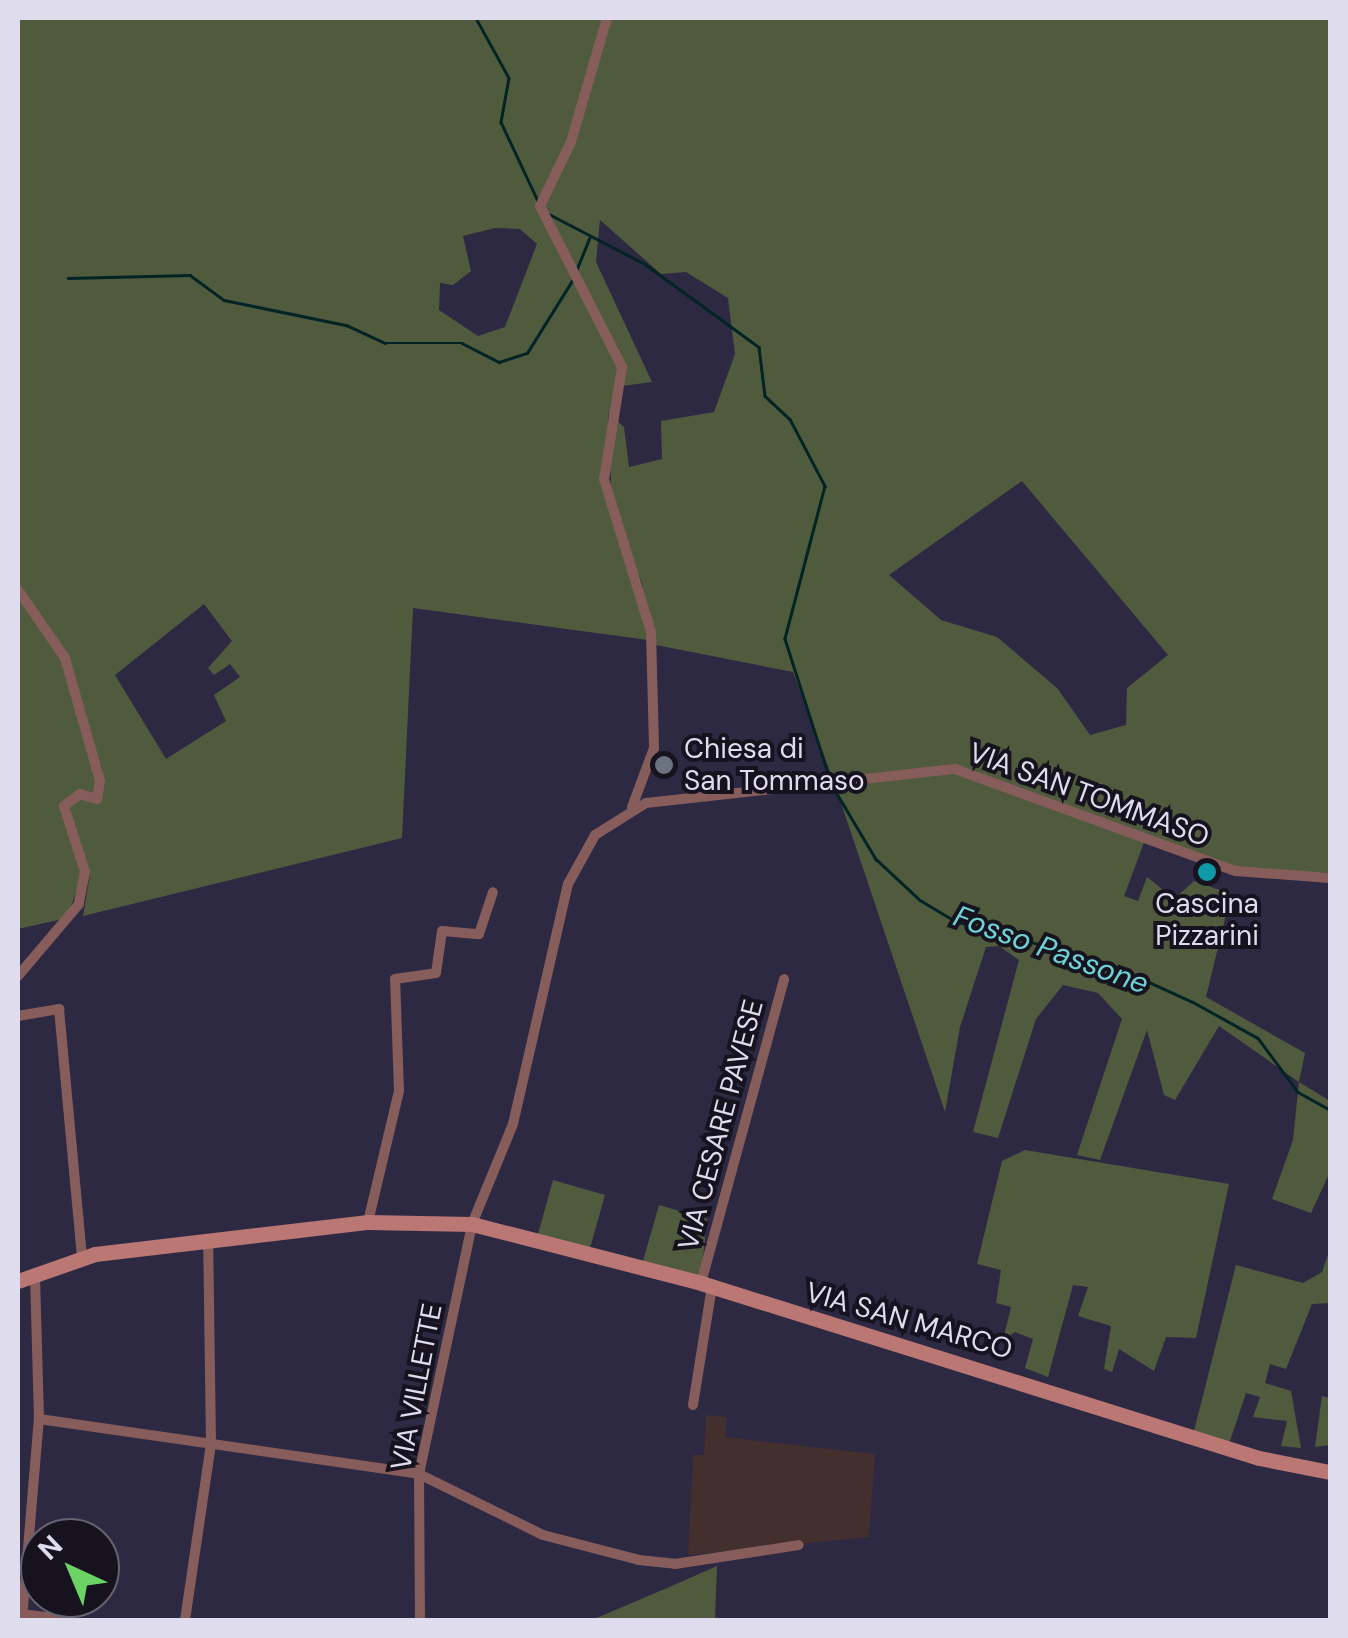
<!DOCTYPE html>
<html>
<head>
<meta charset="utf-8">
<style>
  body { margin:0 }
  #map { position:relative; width:1348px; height:1638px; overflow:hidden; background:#2e2942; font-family:"DM Sans",sans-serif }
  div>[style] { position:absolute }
  .industrial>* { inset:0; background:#432f2d }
  .green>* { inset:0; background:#505b3e }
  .stream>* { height:2.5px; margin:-1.25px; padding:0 1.25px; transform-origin:1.25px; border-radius:1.25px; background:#022425 }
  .street>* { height:10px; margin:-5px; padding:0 5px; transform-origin:5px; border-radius:5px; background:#875d5b }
  .secondary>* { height:15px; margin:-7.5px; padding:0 7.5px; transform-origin:7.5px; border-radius:7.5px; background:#ba7773 }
  .dots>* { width:28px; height:28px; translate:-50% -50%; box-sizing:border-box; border:5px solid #16131f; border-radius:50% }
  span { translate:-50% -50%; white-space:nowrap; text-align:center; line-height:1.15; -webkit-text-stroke:8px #16131f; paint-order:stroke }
  .poi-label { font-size:28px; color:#dedced }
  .left { translate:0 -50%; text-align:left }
  .street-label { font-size:28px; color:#dedced }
  .water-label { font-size:30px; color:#6ed2d5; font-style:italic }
  .frame { position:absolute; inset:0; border:20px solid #dedced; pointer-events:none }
  .north { position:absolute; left:20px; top:1518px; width:100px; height:100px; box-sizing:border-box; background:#16131f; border:2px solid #666371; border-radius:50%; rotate:316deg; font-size:28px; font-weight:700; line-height:40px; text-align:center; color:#dedced }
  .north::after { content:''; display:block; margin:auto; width:35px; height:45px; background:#6bd363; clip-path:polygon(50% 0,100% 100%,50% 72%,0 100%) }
</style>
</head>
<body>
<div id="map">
  <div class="industrial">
    <i style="clip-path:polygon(706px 1415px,727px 1417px,725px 1437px,875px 1454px,869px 1537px,688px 1555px,693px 1455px,704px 1455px)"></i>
  </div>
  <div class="green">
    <i style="clip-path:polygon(evenodd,18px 18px,1330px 18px,1330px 873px,1236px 869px,993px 783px,1145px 840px,1124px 896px,1138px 901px,1147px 877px,1174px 899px,1194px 881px,1231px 894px,1206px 997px,1305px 1053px,1299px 1082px,1330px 1101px,1330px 1172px,1311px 1213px,1272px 1199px,1293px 1140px,1299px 1082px,1219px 1026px,1175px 1100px,1164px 1095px,1147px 1030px,1100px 1160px,1077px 1155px,1122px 1019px,1098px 993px,1063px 985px,1036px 1019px,998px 1138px,973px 1132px,1019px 960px,999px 946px,986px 947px,960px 1027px,945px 1112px,836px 788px,853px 783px,853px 770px,835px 785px,793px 672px,651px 644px,642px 583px,612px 508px,608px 409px,608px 509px,639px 583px,648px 640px,413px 608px,402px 838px,83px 916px,90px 874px,66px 806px,80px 796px,98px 800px,102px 769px,75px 697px,98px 780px,96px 798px,79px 792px,63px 805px,83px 873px,67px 918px,18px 929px,18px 18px,600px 220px,661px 274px,686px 272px,728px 298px,735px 354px,714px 412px,661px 421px,662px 459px,629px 467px,624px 427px,614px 418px,622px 386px,652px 382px,596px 262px,600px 220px,18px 18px,495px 228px,520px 229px,537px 244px,505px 327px,478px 336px,439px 310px,440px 283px,453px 285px,471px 271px,463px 236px,495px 228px,18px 18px,1022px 481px,1168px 655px,1127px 688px,1126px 725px,1090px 735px,1057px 688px,997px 637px,941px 620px,889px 575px,1022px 481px,18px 18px,204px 604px,232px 641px,208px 668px,214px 675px,230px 664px,240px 677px,214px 695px,226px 721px,166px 759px,115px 675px,204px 604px)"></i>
    <i style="clip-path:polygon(1025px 1150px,1229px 1184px,1196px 1338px,1166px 1337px,1154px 1371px,1119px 1349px,1112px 1372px,1104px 1369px,1111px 1326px,1078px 1316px,1088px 1287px,1073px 1285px,1048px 1377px,1025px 1368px,1033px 1339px,1015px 1332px,1003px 1340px,1011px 1307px,996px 1303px,1001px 1270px,977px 1264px,1002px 1161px)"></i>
    <i style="clip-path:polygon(553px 1180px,605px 1195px,590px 1248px,538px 1234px)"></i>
    <i style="clip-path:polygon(659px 1205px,707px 1219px,701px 1278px,643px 1261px)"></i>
    <i style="clip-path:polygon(1330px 1249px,1330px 1303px,1312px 1304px,1286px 1369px,1270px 1364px,1265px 1383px,1291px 1391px,1301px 1448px,1281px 1446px,1287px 1421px,1253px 1417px,1260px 1397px,1246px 1393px,1229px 1444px,1194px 1431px,1236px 1265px,1303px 1283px,1322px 1272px)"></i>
    <i style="clip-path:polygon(1322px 1396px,1330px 1398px,1330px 1445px,1315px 1447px)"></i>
    <i style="clip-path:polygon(717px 1566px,715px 1620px,592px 1620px,667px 1588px)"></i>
  </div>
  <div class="stream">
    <i style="left:476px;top:18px;width:68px;rotate:61.2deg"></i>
    <i style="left:509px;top:78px;width:45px;rotate:100.3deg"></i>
    <i style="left:501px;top:122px;width:87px;rotate:64.9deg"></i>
    <i style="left:549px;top:214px;width:108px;rotate:27.5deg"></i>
    <i style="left:645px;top:264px;width:141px;rotate:36.1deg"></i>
    <i style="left:759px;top:347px;width:49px;rotate:83deg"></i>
    <i style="left:765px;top:396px;width:34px;rotate:43deg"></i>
    <i style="left:790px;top:419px;width:76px;rotate:62.4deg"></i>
    <i style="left:825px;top:486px;width:158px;rotate:104.7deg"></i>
    <i style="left:785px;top:639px;width:147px;rotate:72.2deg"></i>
    <i style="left:576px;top:271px;width:35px;rotate:-68deg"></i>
    <i style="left:68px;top:278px;width:122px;rotate:-1.4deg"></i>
    <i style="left:190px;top:275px;width:42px;rotate:36.3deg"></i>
    <i style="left:224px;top:300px;width:125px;rotate:11.6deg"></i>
    <i style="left:346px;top:325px;width:43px;rotate:24.8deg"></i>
    <i style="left:385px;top:343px;width:77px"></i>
    <i style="left:462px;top:343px;width:42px;rotate:27.2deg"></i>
    <i style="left:499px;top:362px;width:29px;rotate:-18deg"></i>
    <i style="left:527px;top:353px;width:87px;rotate:-58.1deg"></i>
    <i style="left:833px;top:787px;width:84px;rotate:59.2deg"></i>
    <i style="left:876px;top:859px;width:60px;rotate:43deg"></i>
    <i style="left:920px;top:900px;width:41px;rotate:31deg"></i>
    <i style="left:955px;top:921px;width:158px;rotate:15.4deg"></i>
    <i style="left:1107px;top:963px;width:94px;rotate:24.4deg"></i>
    <i style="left:1193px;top:1002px;width:74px;rotate:29deg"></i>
    <i style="left:1258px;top:1038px;width:67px;rotate:53.5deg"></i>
    <i style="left:1298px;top:1092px;width:37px;rotate:29deg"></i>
  </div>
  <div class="street">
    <i style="left:607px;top:18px;width:129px;rotate:106.2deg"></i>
    <i style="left:571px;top:142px;width:71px;rotate:115.8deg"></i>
    <i style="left:540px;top:206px;width:181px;rotate:63deg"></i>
    <i style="left:622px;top:367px;width:113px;rotate:99.1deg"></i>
    <i style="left:604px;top:479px;width:160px;rotate:72.9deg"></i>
    <i style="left:651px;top:632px;width:116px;rotate:88.5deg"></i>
    <i style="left:654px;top:748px;width:63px;rotate:110.4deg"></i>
    <i style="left:18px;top:590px;width:83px;rotate:55.3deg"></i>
    <i style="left:65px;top:658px;width:128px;rotate:74.1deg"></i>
    <i style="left:100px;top:781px;width:18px;rotate:99deg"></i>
    <i style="left:97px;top:799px;width:18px;rotate:-164deg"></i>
    <i style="left:80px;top:794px;width:20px;rotate:143deg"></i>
    <i style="left:64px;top:806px;width:69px;rotate:72.3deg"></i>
    <i style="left:85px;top:872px;width:33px;rotate:101deg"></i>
    <i style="left:79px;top:904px;width:94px;rotate:130.3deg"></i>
    <i style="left:18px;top:1016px;width:42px;rotate:-9.7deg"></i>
    <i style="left:59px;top:1009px;width:250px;rotate:84.7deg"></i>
    <i style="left:368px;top:1222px;width:135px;rotate:-76.7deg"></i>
    <i style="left:399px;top:1091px;width:112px;rotate:-92deg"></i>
    <i style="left:395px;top:979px;width:41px;rotate:-8.3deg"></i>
    <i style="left:436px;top:973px;width:42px;rotate:-81.9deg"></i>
    <i style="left:442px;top:931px;width:37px;rotate:5deg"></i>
    <i style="left:479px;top:934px;width:44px;rotate:-71.6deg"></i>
    <i style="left:701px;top:1283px;width:315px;rotate:-74.7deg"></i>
    <i style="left:693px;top:1405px;width:120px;rotate:-80.9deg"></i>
    <i style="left:39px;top:1419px;width:384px;rotate:8.2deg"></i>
    <i style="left:419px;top:1474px;width:138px;rotate:26.2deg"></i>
    <i style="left:543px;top:1535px;width:99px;rotate:14.6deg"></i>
    <i style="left:639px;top:1560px;width:36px;rotate:6deg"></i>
    <i style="left:675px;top:1564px;width:125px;rotate:-8.7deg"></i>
    <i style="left:21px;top:1614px;width:48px;rotate:7.1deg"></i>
    <i style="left:22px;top:1620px;width:202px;rotate:-85.2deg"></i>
    <i style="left:39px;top:1419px;width:145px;rotate:-91.6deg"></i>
    <i style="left:185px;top:1620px;width:178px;rotate:-81.6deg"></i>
    <i style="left:211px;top:1444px;width:203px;rotate:-90.8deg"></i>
    <i style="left:420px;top:1620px;width:146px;rotate:-90.4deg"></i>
    <i style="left:419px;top:1474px;width:256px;rotate:-78deg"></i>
    <i style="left:472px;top:1224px;width:108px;rotate:-67.7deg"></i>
    <i style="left:513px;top:1124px;width:246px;rotate:-77.1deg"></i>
    <i style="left:568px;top:884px;width:56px;rotate:-61.1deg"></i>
    <i style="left:595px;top:835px;width:60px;rotate:-32.1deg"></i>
    <i style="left:646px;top:803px;width:311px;rotate:-6.3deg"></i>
    <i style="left:955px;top:769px;width:299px;rotate:20deg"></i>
    <i style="left:1236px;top:871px;width:94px;rotate:4.3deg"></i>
  </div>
  <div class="secondary">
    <i style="left:18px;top:1281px;width:82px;rotate:-19.3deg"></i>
    <i style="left:95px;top:1254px;width:275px;rotate:-6.7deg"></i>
    <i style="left:368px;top:1222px;width:104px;rotate:1.1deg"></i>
    <i style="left:472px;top:1224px;width:236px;rotate:14.4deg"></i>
    <i style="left:701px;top:1283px;width:585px;rotate:17.41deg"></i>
    <i style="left:1259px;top:1458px;width:72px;rotate:11.2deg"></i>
  </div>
  <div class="dots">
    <i style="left:664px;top:765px;background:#6b7280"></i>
    <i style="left:1207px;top:872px;background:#0f9aa8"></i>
  </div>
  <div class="poi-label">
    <span class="left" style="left:684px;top:765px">Chiesa di<br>San Tommaso</span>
    <span style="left:1207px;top:920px">Cascina<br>Pizzarini</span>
  </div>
  <div class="street-label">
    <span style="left:1089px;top:795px;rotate:20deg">VIA SAN TOMMASO</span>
    <span style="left:721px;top:1125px;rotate:-75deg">VIA CESARE PAVESE</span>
    <span style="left:909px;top:1321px;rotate:16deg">VIA SAN MARCO</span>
    <span style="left:417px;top:1387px;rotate:-79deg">VIA VILLETTE</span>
  </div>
  <div class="water-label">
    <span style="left:1051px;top:950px;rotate:20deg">Fosso Passone</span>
  </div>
  <div class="frame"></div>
  <div class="north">N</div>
</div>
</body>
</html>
